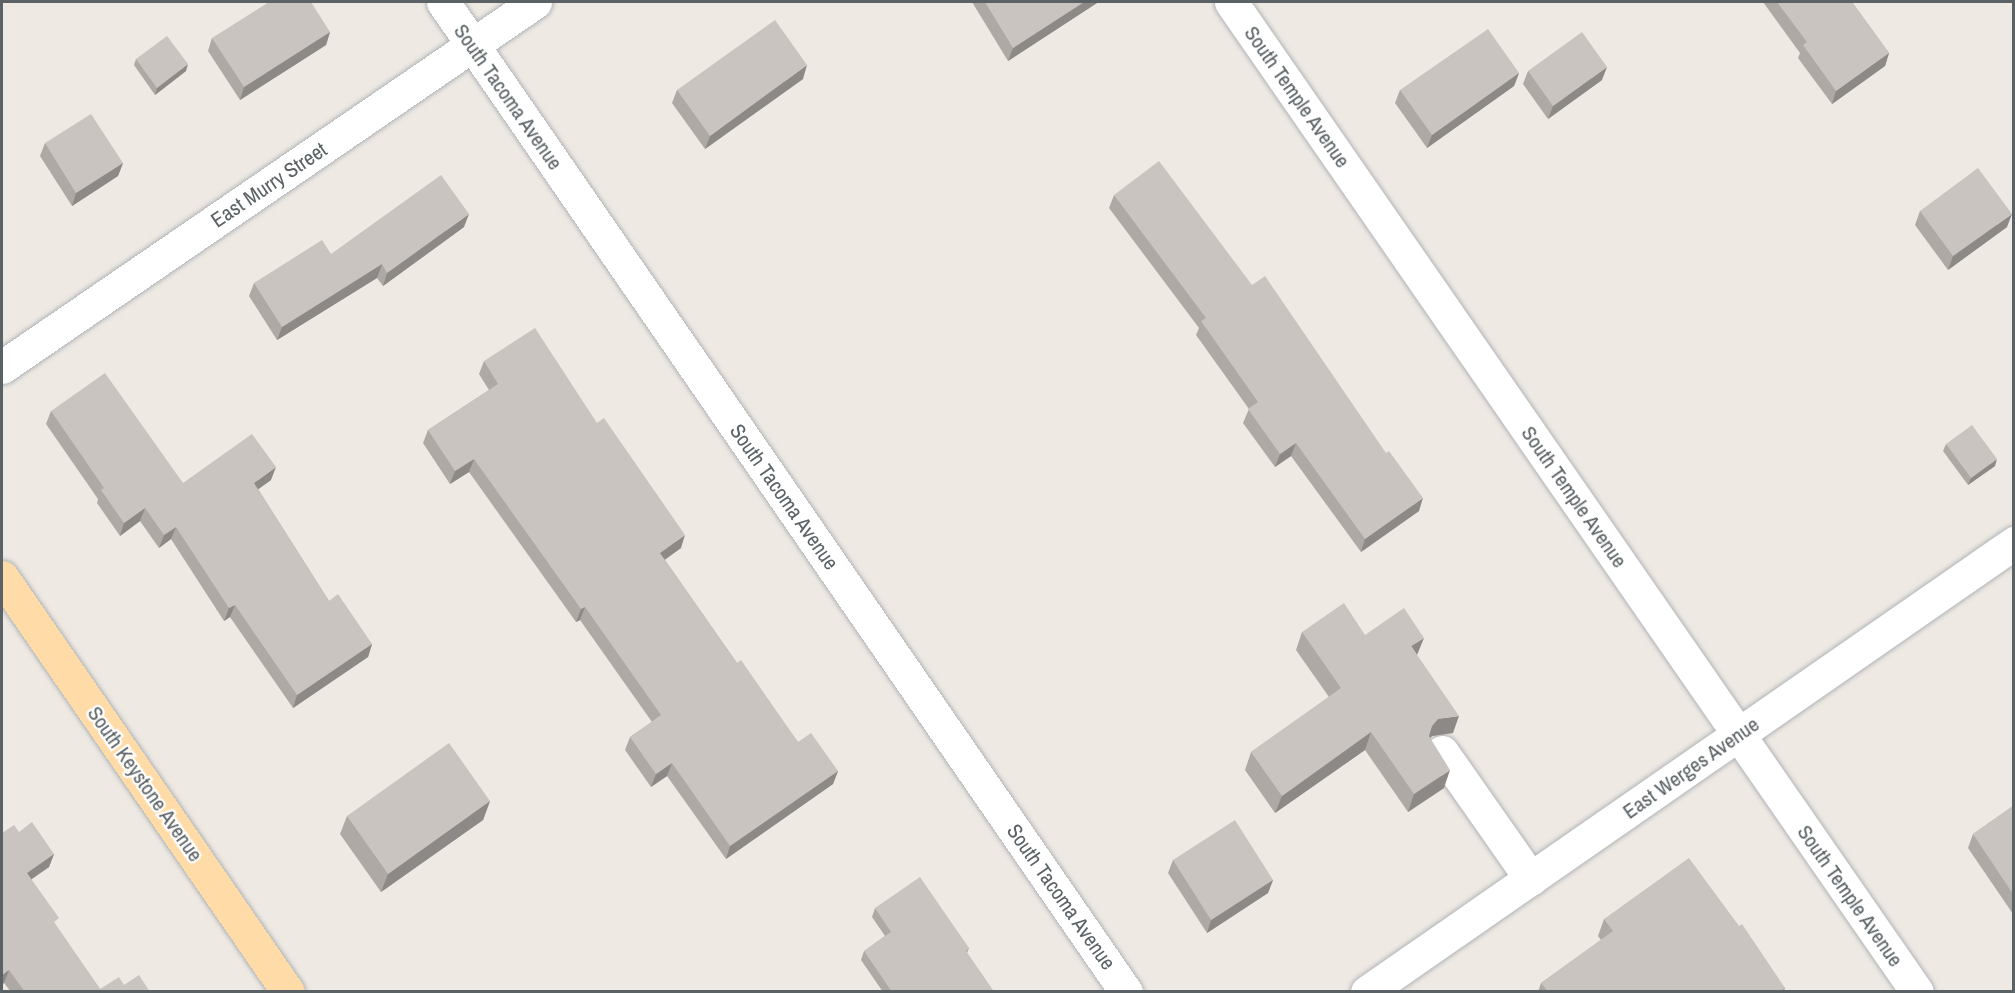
<!DOCTYPE html>
<html>
<head>
<meta charset="utf-8">
<style>
  body { margin:0 }
  #map { position:relative; width:2015px; height:993px; overflow:hidden; background:#efe9e3; font-family:"Archivo Narrow",sans-serif }
  div>[style] { position:absolute }
  .roads { filter:drop-shadow(0 0 2px #afb4b7) drop-shadow(0 0 2px #afb4b7) }
  .minor>* { height:33px; margin:-16.5px; padding:0 16.5px; transform-origin:16.5px; border-radius:16.5px; background:#fff }
  .major>* { height:33px; margin:-16.5px; padding:0 16.5px; transform-origin:16.5px; border-radius:16.5px; background:#ffdba8 }
  .wall>* { inset:0; background:#aea9a5 }
  .shaded-wall>* { inset:0; background:#8d8986 }
  .building>* { inset:0; background:#cac4c0 }
  span { translate:-50% -50%; white-space:nowrap; text-align:center; line-height:1.15; -webkit-text-stroke:4.5px #fff; paint-order:stroke }
  .street-label { font-size:21px; color:#5b6265 }
  .frame { position:absolute; inset:0; border:3px solid #5b6265; pointer-events:none }
</style>
</head>
<body>
<div id="map">
  <div class="roads">
    <div class="minor">
      <i style="left:443px;top:2px;width:1203px;rotate:55.4deg"></i>
      <i style="left:1231px;top:2px;width:1204px;rotate:55.28deg"></i>
      <i style="left:2px;top:367px;width:646px;rotate:-34.4deg"></i>
      <i style="left:1442px;top:752px;width:155px;rotate:55deg"></i>
      <i style="left:1367px;top:992px;width:788px;rotate:-34.76deg"></i>
    </div>
    <div class="major">
      <i style="left:2px;top:577px;width:504px;rotate:55.43deg"></i>
    </div>
  </div>
  <div class="wall">
    <i style="clip-path:polygon(972px 2px,1097px 2px,1097px 3px,1008px 61px)"></i>
    <i style="clip-path:polygon(1763px 2px,1852px 2px,1889px 53px,1885px 66px,1832px 104px,1798px 58px,1800px 53px)"></i>
    <i style="clip-path:polygon(330px 32px,326px 45px,240px 100px,208px 51px,212px 38px)"></i>
    <i style="clip-path:polygon(136px 59px,186px 71px,155px 95px,134px 65px)"></i>
    <i style="clip-path:polygon(1528px 71px,1602px 80px,1548px 119px,1523px 84px)"></i>
    <i style="clip-path:polygon(1519px 73px,1514px 86px,1427px 148px,1395px 103px,1400px 90px)"></i>
    <i style="clip-path:polygon(803px 79px,705px 149px,672px 103px,677px 90px)"></i>
    <i style="clip-path:polygon(45px 143px,123px 163px,118px 176px,72px 206px,40px 156px)"></i>
    <i style="clip-path:polygon(1114px 195px,1419px 511px,1361px 552px,1291px 456px,1275px 467px,1243px 423px,1249px 409px,1196px 335px,1199px 328px,1109px 208px)"></i>
    <i style="clip-path:polygon(1920px 211px,2007px 227px,1948px 270px,1915px 225px)"></i>
    <i style="clip-path:polygon(464px 227px,383px 286px,377px 278px,277px 340px,249px 296px,254px 283px,331px 254px)"></i>
    <i style="clip-path:polygon(484px 361px,597px 423px,681px 548px,665px 560px,737px 663px,798px 742px,838px 771px,833px 784px,726px 859px,667px 776px,651px 787px,625px 750px,630px 737px,652px 722px,580px 620px,576px 622px,469px 472px,450px 484px,423px 443px,428px 430px,489px 390px,479px 374px)"></i>
    <i style="clip-path:polygon(51px 411px,183px 483px,271px 480px,258px 489px,329px 601px,372px 644px,368px 657px,293px 708px,230px 617px,224px 621px,171px 539px,159px 548px,140px 521px,120px 536px,97px 503px,98px 499px,46px 424px)"></i>
    <i style="clip-path:polygon(1946px 444px,1995px 466px,1968px 485px,1943px 451px)"></i>
    <i style="clip-path:polygon(1302px 632px,1365px 635px,1417px 655px,1453px 733px,1432px 736px,1430px 738px,1444px 788px,1408px 812px,1365px 750px,1275px 813px,1245px 770px,1251px 752px,1329px 697px,1296px 650px)"></i>
    <i style="clip-path:polygon(490px 801px,483px 820px,381px 892px,340px 834px,347px 816px)"></i>
    <i style="clip-path:polygon(2013px 806px,2013px 914px,1968px 848px,1973px 834px)"></i>
    <i style="clip-path:polygon(19px 832px,54px 854px,49px 867px,31px 879px,56px 926px,100px 989px,124px 985px,150px 992px,11px 992px,4px 983px)"></i>
    <i style="clip-path:polygon(1173px 860px,1273px 880px,1268px 893px,1207px 933px,1168px 873px)"></i>
    <i style="clip-path:polygon(875px 908px,969px 948px,967px 953px,994px 992px,883px 992px,861px 960px,864px 951px,885px 936px,872px 917px)"></i>
    <i style="clip-path:polygon(1604px 919px,1785px 988px,1784px 992px,1538px 992px,1541px 983px,1601px 940px,1598px 936px)"></i>
  </div>
  <div class="shaded-wall">
    <i style="clip-path:polygon(1084px 2px,1097px 2px,1097px 3px,1008px 61px,1013px 48px)"></i>
    <i style="clip-path:polygon(330px 32px,326px 45px,240px 100px,244px 87px)"></i>
    <i style="clip-path:polygon(1889px 53px,1885px 66px,1832px 104px,1836px 91px)"></i>
    <i style="clip-path:polygon(188px 64px,186px 71px,155px 95px,157px 88px)"></i>
    <i style="clip-path:polygon(807px 65px,803px 79px,705px 149px,710px 136px)"></i>
    <i style="clip-path:polygon(1607px 67px,1602px 80px,1548px 119px,1553px 106px)"></i>
    <i style="clip-path:polygon(1519px 73px,1514px 86px,1427px 148px,1432px 135px)"></i>
    <i style="clip-path:polygon(123px 163px,118px 176px,72px 206px,76px 193px)"></i>
    <i style="clip-path:polygon(469px 214px,464px 227px,383px 286px,387px 273px)"></i>
    <i style="clip-path:polygon(2012px 214px,2007px 227px,1948px 270px,1953px 256px)"></i>
    <i style="clip-path:polygon(382px 264px,377px 278px,277px 340px,282px 327px)"></i>
    <i style="clip-path:polygon(1296px 443px,1291px 456px,1275px 467px,1280px 454px)"></i>
    <i style="clip-path:polygon(474px 459px,469px 472px,450px 484px,455px 471px)"></i>
    <i style="clip-path:polygon(1997px 459px,1995px 466px,1968px 485px,1971px 478px)"></i>
    <i style="clip-path:polygon(276px 467px,271px 480px,249px 496px,254px 483px)"></i>
    <i style="clip-path:polygon(1423px 498px,1419px 511px,1361px 552px,1365px 539px)"></i>
    <i style="clip-path:polygon(145px 508px,140px 521px,120px 536px,124px 523px)"></i>
    <i style="clip-path:polygon(176px 527px,171px 539px,159px 548px,164px 535px)"></i>
    <i style="clip-path:polygon(685px 535px,681px 548px,655px 566px,660px 553px)"></i>
    <i style="clip-path:polygon(235px 605px,230px 617px,224px 621px,229px 608px)"></i>
    <i style="clip-path:polygon(585px 607px,580px 620px,576px 622px,581px 609px)"></i>
    <i style="clip-path:polygon(1424px 638px,1417px 655px,1411px 646px)"></i>
    <i style="clip-path:polygon(372px 644px,368px 657px,293px 708px,297px 695px)"></i>
    <i style="clip-path:polygon(1459px 716px,1453px 733px,1432px 736px,1425px 744px,1432px 726px,1438px 719px)"></i>
    <i style="clip-path:polygon(1371px 732px,1365px 750px,1275px 813px,1282px 796px)"></i>
    <i style="clip-path:polygon(672px 763px,667px 776px,651px 787px,656px 774px)"></i>
    <i style="clip-path:polygon(1450px 770px,1444px 788px,1408px 812px,1414px 794px)"></i>
    <i style="clip-path:polygon(838px 771px,833px 784px,726px 859px,730px 846px)"></i>
    <i style="clip-path:polygon(490px 801px,483px 820px,381px 892px,388px 874px)"></i>
    <i style="clip-path:polygon(54px 854px,49px 867px,22px 886px,27px 873px)"></i>
    <i style="clip-path:polygon(1273px 880px,1268px 893px,1207px 933px,1211px 920px)"></i>
    <i style="clip-path:polygon(9px 970px,4px 983px,2px 985px,2px 975px)"></i>
  </div>
  <div class="building">
    <i style="clip-path:polygon(269px 2px,311px 2px,330px 32px,244px 87px,212px 38px)"></i>
    <i style="clip-path:polygon(985px 2px,1084px 2px,1013px 48px)"></i>
    <i style="clip-path:polygon(1777px 2px,1852px 2px,1889px 53px,1836px 91px,1803px 45px,1807px 42px)"></i>
    <i style="clip-path:polygon(775px 20px,807px 65px,710px 136px,677px 90px)"></i>
    <i style="clip-path:polygon(1488px 29px,1519px 73px,1432px 135px,1400px 90px)"></i>
    <i style="clip-path:polygon(1582px 32px,1607px 67px,1553px 106px,1528px 71px)"></i>
    <i style="clip-path:polygon(167px 36px,188px 64px,157px 88px,136px 59px)"></i>
    <i style="clip-path:polygon(91px 114px,123px 163px,76px 193px,45px 143px)"></i>
    <i style="clip-path:polygon(1159px 161px,1252px 285px,1265px 276px,1386px 453px,1389px 451px,1423px 498px,1365px 539px,1296px 443px,1280px 454px,1248px 409px,1258px 402px,1201px 321px,1206px 318px,1114px 195px)"></i>
    <i style="clip-path:polygon(1978px 168px,2012px 214px,1953px 256px,1920px 211px)"></i>
    <i style="clip-path:polygon(441px 175px,469px 214px,387px 273px,382px 264px,282px 327px,254px 283px,322px 240px,331px 254px)"></i>
    <i style="clip-path:polygon(535px 328px,597px 423px,604px 418px,685px 535px,660px 553px,737px 663px,741px 660px,798px 742px,811px 733px,838px 771px,730px 846px,672px 763px,656px 774px,630px 737px,661px 715px,585px 607px,581px 609px,474px 459px,455px 471px,428px 430px,498px 384px,484px 361px)"></i>
    <i style="clip-path:polygon(105px 373px,183px 483px,252px 434px,276px 467px,254px 483px,329px 601px,338px 594px,372px 644px,297px 695px,235px 605px,229px 608px,176px 527px,164px 535px,145px 508px,124px 523px,101px 490px,104px 488px,51px 411px)"></i>
    <i style="clip-path:polygon(1972px 425px,1997px 459px,1971px 478px,1946px 444px)"></i>
    <i style="clip-path:polygon(1344px 603px,1365px 635px,1404px 608px,1424px 638px,1411px 646px,1459px 716px,1438px 719px,1432px 726px,1429px 736px,1450px 770px,1414px 794px,1371px 732px,1282px 796px,1251px 752px,1341px 688px,1302px 632px)"></i>
    <i style="clip-path:polygon(449px 743px,490px 801px,388px 874px,347px 816px)"></i>
    <i style="clip-path:polygon(2013px 806px,2013px 894px,1973px 834px)"></i>
    <i style="clip-path:polygon(1235px 820px,1273px 880px,1211px 920px,1173px 860px)"></i>
    <i style="clip-path:polygon(32px 822px,54px 854px,27px 873px,59px 918px,54px 922px,100px 989px,119px 977px,124px 985px,139px 975px,150px 992px,25px 992px,9px 970px,2px 975px,2px 833px,14px 825px,19px 832px)"></i>
    <i style="clip-path:polygon(1689px 858px,1739px 926px,1742px 924px,1785px 988px,1779px 992px,1548px 992px,1541px 983px,1613px 931px,1604px 919px)"></i>
    <i style="clip-path:polygon(920px 877px,969px 948px,966px 951px,994px 992px,892px 992px,864px 951px,891px 932px,875px 908px)"></i>
  </div>
  <div class="street-label">
    <span style="left:508px;top:97px;rotate:55deg">South Tacoma Avenue</span>
    <span style="left:1297px;top:97px;rotate:55deg">South Temple Avenue</span>
    <span style="left:269px;top:185px;rotate:-34deg">East Murry Street</span>
    <span style="left:784px;top:497px;rotate:55deg">South Tacoma Avenue</span>
    <span style="left:1574px;top:497px;rotate:55deg">South Temple Avenue</span>
    <span style="left:1691px;top:768px;rotate:-35deg">East Werges Avenue</span>
    <span style="left:145px;top:784px;rotate:55deg">South Keystone Avenue</span>
    <span style="left:1850px;top:896px;rotate:55deg">South Temple Avenue</span>
    <span style="left:1061px;top:897px;rotate:55deg">South Tacoma Avenue</span>
  </div>
  <div class="frame"></div>
</div>
</body>
</html>
